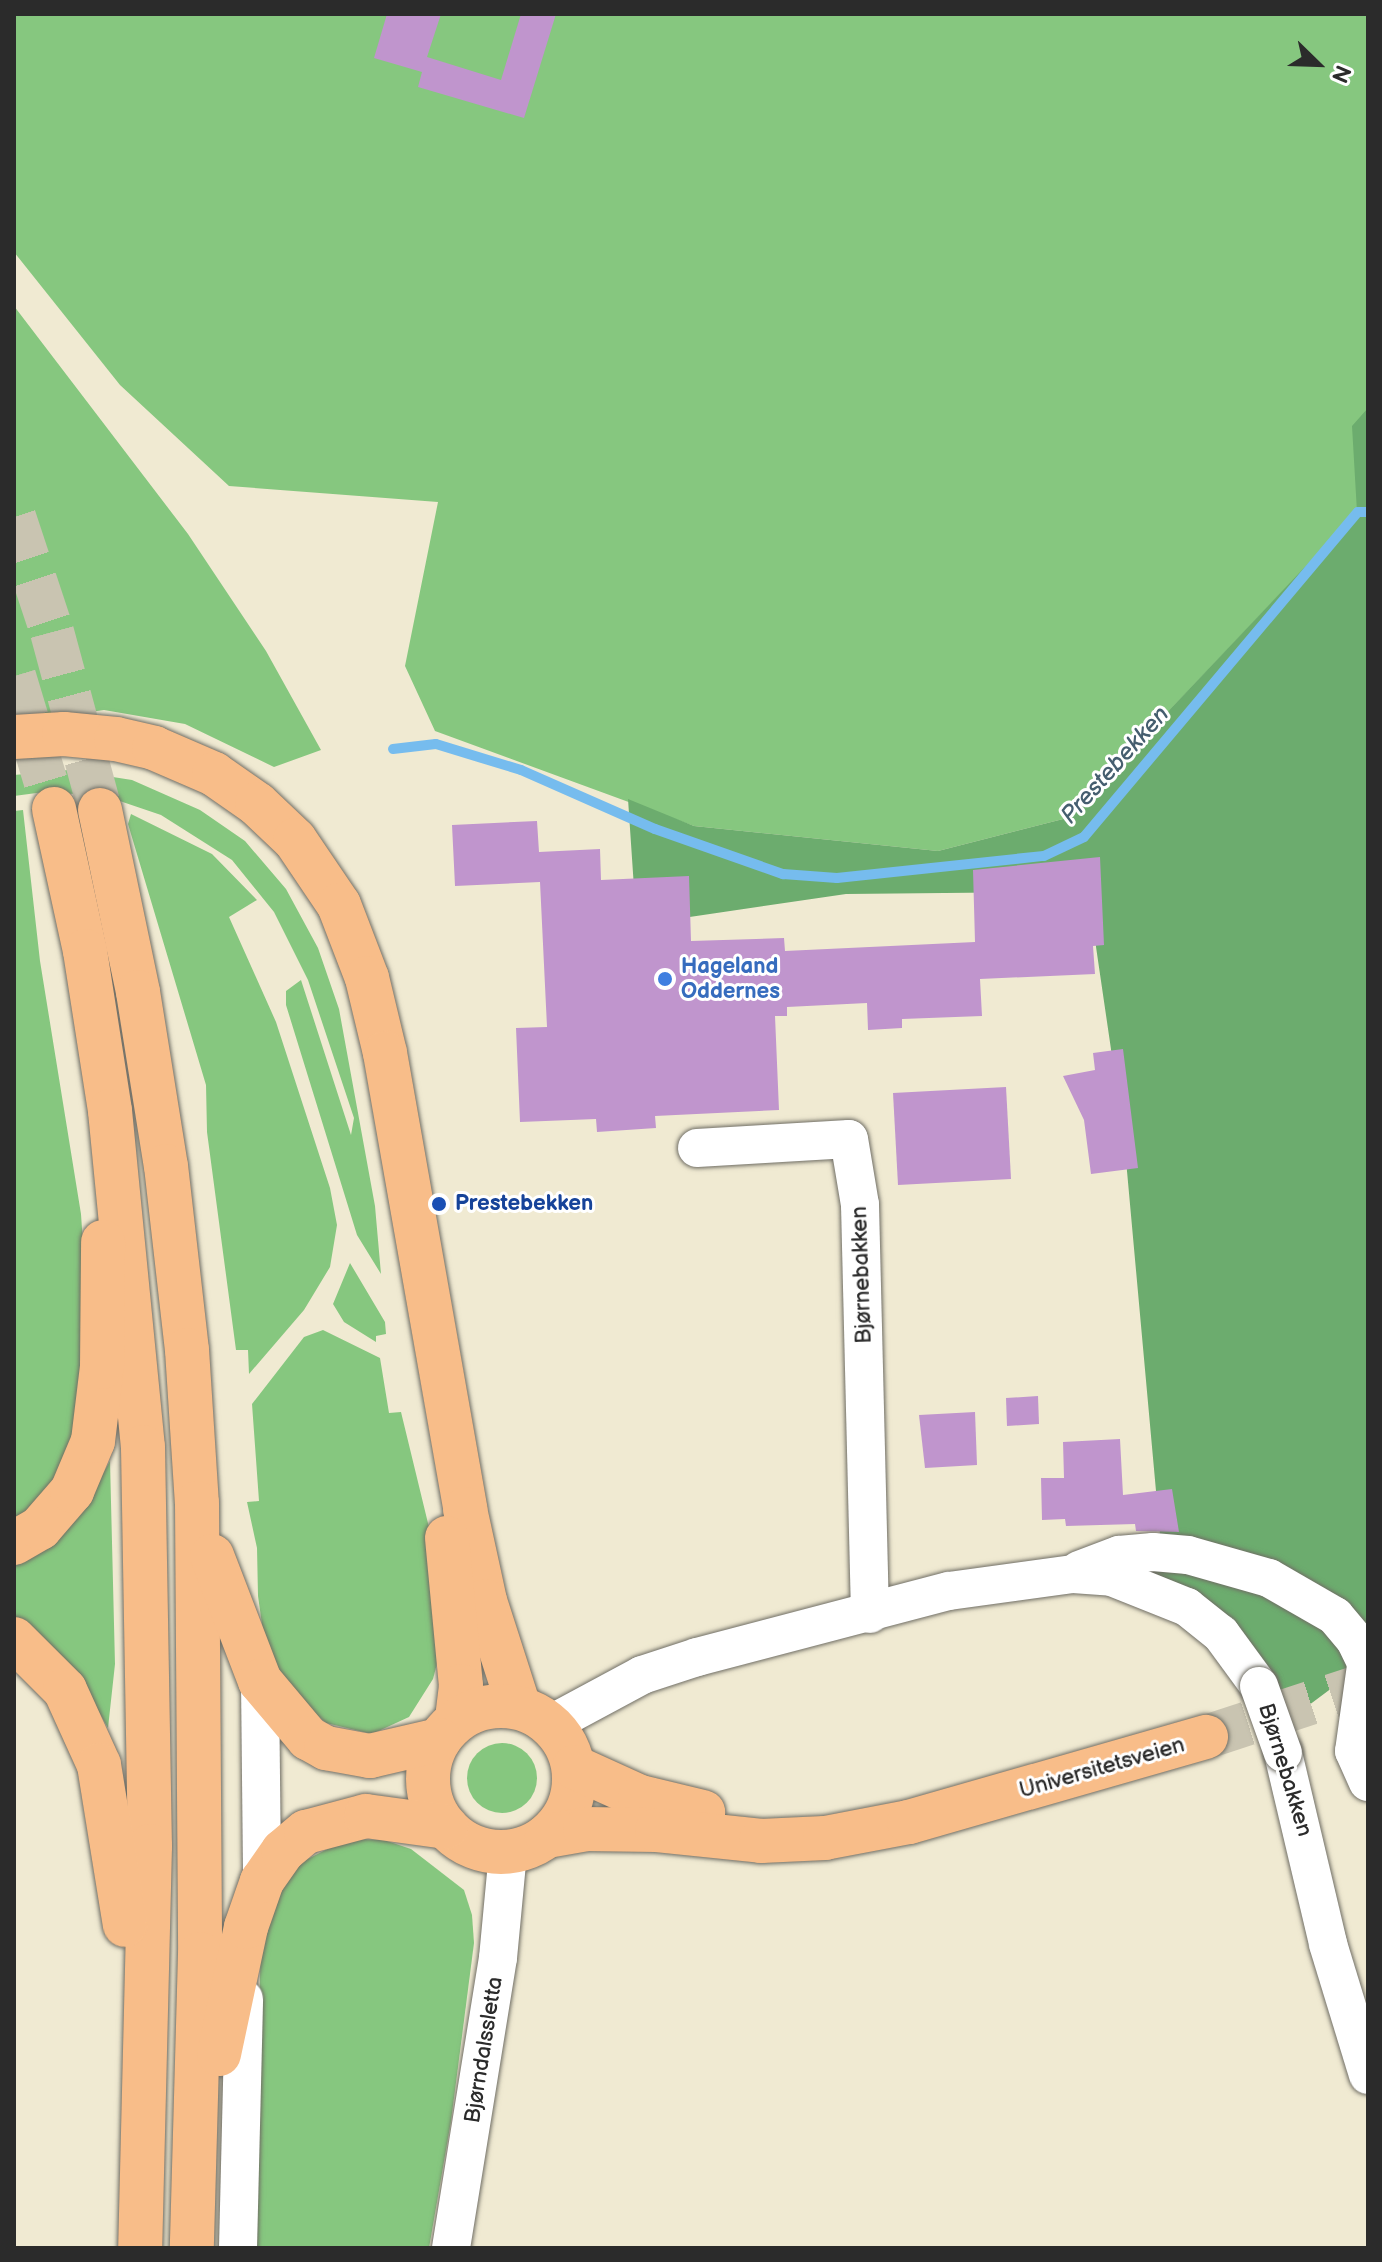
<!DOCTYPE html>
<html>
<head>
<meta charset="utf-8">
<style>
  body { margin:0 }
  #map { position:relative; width:1382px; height:2262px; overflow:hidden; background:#f0ead2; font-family:"Balsamiq Sans",sans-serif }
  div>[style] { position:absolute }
  .green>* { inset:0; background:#86c77f }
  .round { border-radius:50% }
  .forest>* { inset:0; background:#6cac6e }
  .stream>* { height:10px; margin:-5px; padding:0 5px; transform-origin:5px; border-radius:5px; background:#76bcee }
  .building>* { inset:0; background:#c095cd }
  .major-tunnel>* { height:44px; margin-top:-22px; transform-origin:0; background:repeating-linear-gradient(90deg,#c9c4b1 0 44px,transparent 0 66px) }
  .highway-tunnel>* { height:44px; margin-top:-22px; transform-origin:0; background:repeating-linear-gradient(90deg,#c9c4b1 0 44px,transparent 0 66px) }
  .roads { filter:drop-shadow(0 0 2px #706e65) drop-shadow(0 0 2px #706e65) }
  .minor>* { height:38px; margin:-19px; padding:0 19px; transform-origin:19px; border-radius:19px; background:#fff }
  .major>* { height:44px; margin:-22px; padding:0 22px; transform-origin:22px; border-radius:22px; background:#f8bd89 }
  .major>.ring { margin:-22px; padding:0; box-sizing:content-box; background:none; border:44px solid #f8bd89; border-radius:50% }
  .highway>* { height:44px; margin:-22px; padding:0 22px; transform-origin:22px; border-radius:22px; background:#f8bd89 }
  .bridges { filter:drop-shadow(0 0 2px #706e65) drop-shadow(0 0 2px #706e65) }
  .minor-bridge>* { height:38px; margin:-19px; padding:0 19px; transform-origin:19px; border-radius:19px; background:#fff }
  .dots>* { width:22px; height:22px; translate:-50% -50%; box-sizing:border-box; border:4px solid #fff; border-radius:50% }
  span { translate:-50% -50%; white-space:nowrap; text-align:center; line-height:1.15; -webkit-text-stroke:6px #fff; paint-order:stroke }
  .shop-label { font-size:22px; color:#366cbe; font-weight:700 }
  .left { translate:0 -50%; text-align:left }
  .transit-label { font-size:22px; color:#164399; font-weight:700 }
  .street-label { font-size:22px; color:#2b2b2b }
  .water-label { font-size:24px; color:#455e6f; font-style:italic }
  .frame { position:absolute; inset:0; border:16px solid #2b2b2b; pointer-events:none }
  .north { position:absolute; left:1278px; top:24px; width:80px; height:80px; -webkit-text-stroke:6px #fff; paint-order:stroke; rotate:113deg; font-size:22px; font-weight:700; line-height:32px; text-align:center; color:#2b2b2b }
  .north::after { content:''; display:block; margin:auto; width:28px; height:36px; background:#2b2b2b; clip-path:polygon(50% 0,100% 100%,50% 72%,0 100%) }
</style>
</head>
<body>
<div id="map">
  <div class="green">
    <i style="clip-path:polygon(14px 14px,1368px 14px,1368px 432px,1358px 512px,1067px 818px,938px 851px,694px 826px,435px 731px,405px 666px,438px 502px,229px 486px,120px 385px,14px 252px)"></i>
    <i style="clip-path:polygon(14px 306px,188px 534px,266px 651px,321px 750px,274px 767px,185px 724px,104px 710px,14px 723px)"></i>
    <i style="clip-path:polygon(68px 770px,132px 780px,200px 810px,245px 841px,286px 889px,318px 948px,339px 1009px,375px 1206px,381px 1274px,357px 1235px,286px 1005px,286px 991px,301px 980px,351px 1135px,354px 1118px,308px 980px,274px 912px,232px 860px,161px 815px,105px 796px,44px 792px,14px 796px,14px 775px)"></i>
    <i style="clip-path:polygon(23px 810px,40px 961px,81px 1214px,89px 1332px,73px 1443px,60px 1479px,14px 1524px,14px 811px)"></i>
    <i style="clip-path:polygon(131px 814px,212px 854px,257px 900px,229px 917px,276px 1022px,330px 1188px,337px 1225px,330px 1267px,304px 1310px,249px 1374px,248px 1350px,236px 1350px,207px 1132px,206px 1085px,128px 824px)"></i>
    <i style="clip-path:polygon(350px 1263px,385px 1322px,386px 1334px,376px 1336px,376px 1342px,344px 1322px,333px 1304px)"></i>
    <i style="clip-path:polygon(323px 1330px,380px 1358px,389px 1413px,401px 1412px,435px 1552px,439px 1656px,433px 1679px,409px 1717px,372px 1734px,326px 1723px,288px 1689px,264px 1638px,258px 1596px,257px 1548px,247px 1502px,259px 1501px,252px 1404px,304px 1337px)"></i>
    <i style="clip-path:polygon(110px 1461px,115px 1664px,108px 1728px,84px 1686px,14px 1617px,14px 1567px,78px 1518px)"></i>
    <i class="round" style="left:467px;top:1743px;width:70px;height:70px"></i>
    <i style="clip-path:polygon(347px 1839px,384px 1840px,411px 1849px,464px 1890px,472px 1915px,474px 1943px,451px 2121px,429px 2248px,254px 2248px,261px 1933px,273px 1899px,298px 1864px)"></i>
  </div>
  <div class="forest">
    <i style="clip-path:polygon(1368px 408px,1368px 1670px,1356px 1670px,1285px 1723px,1255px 1689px,1138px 1586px,1160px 1535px,1124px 1138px,1095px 940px,1044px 892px,846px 894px,649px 923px,639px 962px,628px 799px,694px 826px,938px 851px,1067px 818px,1357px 512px,1352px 426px)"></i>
  </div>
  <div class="stream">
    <i style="left:393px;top:749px;width:43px;rotate:-6.6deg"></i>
    <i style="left:436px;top:744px;width:89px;rotate:17deg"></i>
    <i style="left:521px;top:770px;width:146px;rotate:23.8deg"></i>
    <i style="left:655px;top:829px;width:136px;rotate:19.4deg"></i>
    <i style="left:783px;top:874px;width:54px;rotate:4.2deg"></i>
    <i style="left:837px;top:878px;width:208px;rotate:-6.1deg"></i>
    <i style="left:1044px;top:856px;width:44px;rotate:-25.4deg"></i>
    <i style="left:1084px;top:837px;width:425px;rotate:-49.9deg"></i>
    <i style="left:1358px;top:512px;width:10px"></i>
  </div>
  <div class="building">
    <i style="clip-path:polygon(387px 14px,441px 14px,427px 57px,501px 80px,521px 14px,556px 14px,524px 118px,418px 87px,422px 72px,374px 58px)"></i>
    <i style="clip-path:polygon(537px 821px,539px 852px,600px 849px,601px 880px,689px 876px,691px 941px,784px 938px,785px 951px,975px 942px,973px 870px,1100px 857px,1104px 945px,1093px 946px,1095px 974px,980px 979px,982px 1016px,902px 1019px,902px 1028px,868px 1030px,867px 1003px,787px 1007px,787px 1016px,775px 1016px,779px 1110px,655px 1116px,656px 1128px,597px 1132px,596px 1119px,520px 1122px,516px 1028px,547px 1027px,540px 882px,455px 886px,452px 825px)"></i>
    <i style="clip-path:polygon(1123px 1049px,1138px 1168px,1091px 1174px,1084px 1120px,1063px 1076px,1095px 1070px,1093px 1053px)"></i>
    <i style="clip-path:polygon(1006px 1087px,1011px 1179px,898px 1185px,893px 1093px)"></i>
    <i style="clip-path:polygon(1038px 1396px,1039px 1424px,1007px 1426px,1006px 1398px)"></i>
    <i style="clip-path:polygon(975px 1412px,977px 1465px,925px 1468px,919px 1415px)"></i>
    <i style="clip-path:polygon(1120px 1439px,1123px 1495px,1172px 1489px,1179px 1532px,1136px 1531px,1135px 1524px,1066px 1526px,1065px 1519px,1042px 1520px,1041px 1478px,1064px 1478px,1063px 1442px)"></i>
  </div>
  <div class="major-tunnel">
    <i style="left:1206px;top:1737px;width:170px;rotate:-18.1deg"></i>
  </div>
  <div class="highway-tunnel">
    <i style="left:14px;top:517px;width:121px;rotate:71.7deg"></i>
    <i style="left:52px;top:632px;width:184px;rotate:74.9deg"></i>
    <i style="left:14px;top:676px;width:139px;rotate:73.3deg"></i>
  </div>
  <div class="roads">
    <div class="minor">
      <i style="left:697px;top:1148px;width:152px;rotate:-3.4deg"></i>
      <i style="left:849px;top:1139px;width:67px;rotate:80.5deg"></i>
      <i style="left:860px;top:1205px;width:409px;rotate:88.6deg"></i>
      <i style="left:1079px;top:1570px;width:43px;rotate:-20.6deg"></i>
      <i style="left:1119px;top:1555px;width:34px;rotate:-5deg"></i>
      <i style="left:1153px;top:1552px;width:35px;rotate:5deg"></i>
      <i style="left:1188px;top:1555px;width:84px;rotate:15.9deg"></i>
      <i style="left:1269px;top:1578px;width:76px;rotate:29.9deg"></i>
      <i style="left:1335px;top:1616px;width:31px;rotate:50deg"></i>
      <i style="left:1355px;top:1640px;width:30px;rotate:64deg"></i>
      <i style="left:1366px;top:1666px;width:86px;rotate:98deg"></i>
      <i style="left:1354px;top:1751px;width:34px;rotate:66deg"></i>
      <i style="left:260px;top:1681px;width:200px;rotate:89.4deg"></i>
      <i style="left:551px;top:1724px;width:103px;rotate:-28.3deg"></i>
      <i style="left:642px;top:1675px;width:58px;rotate:-18.1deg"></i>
      <i style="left:697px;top:1657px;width:260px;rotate:-14.7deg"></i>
      <i style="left:949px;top:1591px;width:125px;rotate:-7.8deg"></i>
      <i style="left:1073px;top:1574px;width:39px;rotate:4deg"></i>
      <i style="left:1112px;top:1577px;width:81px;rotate:21.8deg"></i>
      <i style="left:1187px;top:1607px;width:43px;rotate:38.5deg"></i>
      <i style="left:1221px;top:1634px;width:64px;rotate:53.8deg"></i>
      <i style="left:1283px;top:1753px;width:196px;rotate:76.7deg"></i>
      <i style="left:1328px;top:1944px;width:137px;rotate:73deg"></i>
      <i style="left:238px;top:2248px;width:249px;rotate:-88.6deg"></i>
      <i style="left:451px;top:2248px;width:294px;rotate:-80.8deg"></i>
      <i style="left:498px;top:1958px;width:106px;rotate:-84.6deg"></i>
    </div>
    <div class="major">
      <i style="left:14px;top:737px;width:50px;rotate:-3.4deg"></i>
      <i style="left:64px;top:734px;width:52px;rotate:5.5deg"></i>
      <i style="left:116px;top:739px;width:39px;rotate:13deg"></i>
      <i style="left:154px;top:748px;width:65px;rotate:23.4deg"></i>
      <i style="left:214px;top:774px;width:52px;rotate:34.9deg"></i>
      <i style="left:257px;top:804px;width:52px;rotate:43.5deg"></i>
      <i style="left:295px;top:840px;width:78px;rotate:55.9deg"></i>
      <i style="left:339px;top:905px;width:78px;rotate:69deg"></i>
      <i style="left:367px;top:978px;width:77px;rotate:76.5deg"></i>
      <i style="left:385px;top:1053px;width:463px;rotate:80deg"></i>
      <i style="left:465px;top:1509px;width:94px;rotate:77.7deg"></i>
      <i style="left:485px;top:1601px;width:111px;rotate:72.2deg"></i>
      <i style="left:447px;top:1538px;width:149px;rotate:84.6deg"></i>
      <i style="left:461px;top:1686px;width:34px;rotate:97deg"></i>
      <i class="ring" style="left:428px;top:1706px;width:102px;height:102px"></i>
      <i style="left:574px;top:1767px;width:72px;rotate:24.4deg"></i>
      <i style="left:640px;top:1797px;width:65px;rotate:13.4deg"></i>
      <i style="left:547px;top:1836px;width:39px;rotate:-10deg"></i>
      <i style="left:585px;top:1829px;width:72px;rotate:0.8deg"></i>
      <i style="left:657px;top:1830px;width:105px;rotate:6deg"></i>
      <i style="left:761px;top:1841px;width:64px;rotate:-2.7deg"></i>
      <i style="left:825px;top:1838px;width:86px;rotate:-10.8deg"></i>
      <i style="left:909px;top:1822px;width:309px;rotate:-16deg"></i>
    </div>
    <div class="highway">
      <i style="left:54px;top:809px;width:145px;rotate:77.7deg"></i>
      <i style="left:85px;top:951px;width:162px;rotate:81.1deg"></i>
      <i style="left:110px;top:1111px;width:338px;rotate:84.4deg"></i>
      <i style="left:143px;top:1447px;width:399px;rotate:89deg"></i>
      <i style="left:150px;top:1846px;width:402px;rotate:91.4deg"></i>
      <i style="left:100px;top:810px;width:186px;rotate:78.2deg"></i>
      <i style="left:138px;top:992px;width:176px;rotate:80.9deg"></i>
      <i style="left:166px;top:1166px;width:185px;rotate:83.5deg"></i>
      <i style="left:187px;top:1350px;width:153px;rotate:86.3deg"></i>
      <i style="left:197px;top:1503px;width:451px;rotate:89.6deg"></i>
      <i style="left:200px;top:1954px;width:294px;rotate:91.6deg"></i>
      <i style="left:14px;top:1543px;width:30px;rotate:-30deg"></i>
      <i style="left:40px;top:1528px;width:49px;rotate:-49.1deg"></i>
      <i style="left:72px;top:1491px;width:54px;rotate:-67.2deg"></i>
      <i style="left:93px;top:1441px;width:75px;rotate:-83.1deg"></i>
      <i style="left:102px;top:1367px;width:125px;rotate:-89.5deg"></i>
      <i style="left:212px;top:1556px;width:134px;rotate:69deg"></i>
      <i style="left:260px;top:1681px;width:75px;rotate:49.9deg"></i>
      <i style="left:308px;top:1738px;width:21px;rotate:29deg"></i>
      <i style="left:326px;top:1748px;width:45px;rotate:10.3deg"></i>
      <i style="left:370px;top:1756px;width:71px;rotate:-13.1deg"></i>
      <i style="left:14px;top:1639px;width:72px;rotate:45deg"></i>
      <i style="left:65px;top:1690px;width:82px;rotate:65.6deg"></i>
      <i style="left:99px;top:1765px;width:162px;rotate:80.8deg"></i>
      <i style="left:219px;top:2054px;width:130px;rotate:-78deg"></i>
      <i style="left:246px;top:1927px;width:49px;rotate:-70.8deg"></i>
      <i style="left:262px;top:1881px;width:37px;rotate:-55deg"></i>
      <i style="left:283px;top:1851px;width:30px;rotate:-40deg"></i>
      <i style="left:306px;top:1832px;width:62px;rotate:-14.9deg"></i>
      <i style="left:366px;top:1816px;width:81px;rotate:7.8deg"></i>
    </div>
  </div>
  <div class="bridges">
    <div class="minor-bridge">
      <i style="left:1259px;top:1686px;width:71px;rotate:70.3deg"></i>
    </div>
  </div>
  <div class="dots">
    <i style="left:665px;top:979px;background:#3f7fe0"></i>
    <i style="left:439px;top:1204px;background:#1a4fb4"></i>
  </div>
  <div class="shop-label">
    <span class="left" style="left:681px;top:979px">Hageland<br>Oddernes</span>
  </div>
  <div class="transit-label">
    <span class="left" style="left:455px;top:1204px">Prestebekken</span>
  </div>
  <div class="street-label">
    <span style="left:862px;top:1275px;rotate:-92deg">Bjørnebakken</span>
    <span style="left:1102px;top:1768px;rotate:-16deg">Universitetsveien</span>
    <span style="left:1285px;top:1770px;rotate:73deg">Bjørnebakken</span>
    <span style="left:484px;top:2050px;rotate:-81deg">Bjørndalssletta</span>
  </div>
  <div class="water-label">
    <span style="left:1115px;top:765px;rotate:-48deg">Prestebekken</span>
  </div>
  <div class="frame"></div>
  <div class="north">N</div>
</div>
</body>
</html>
